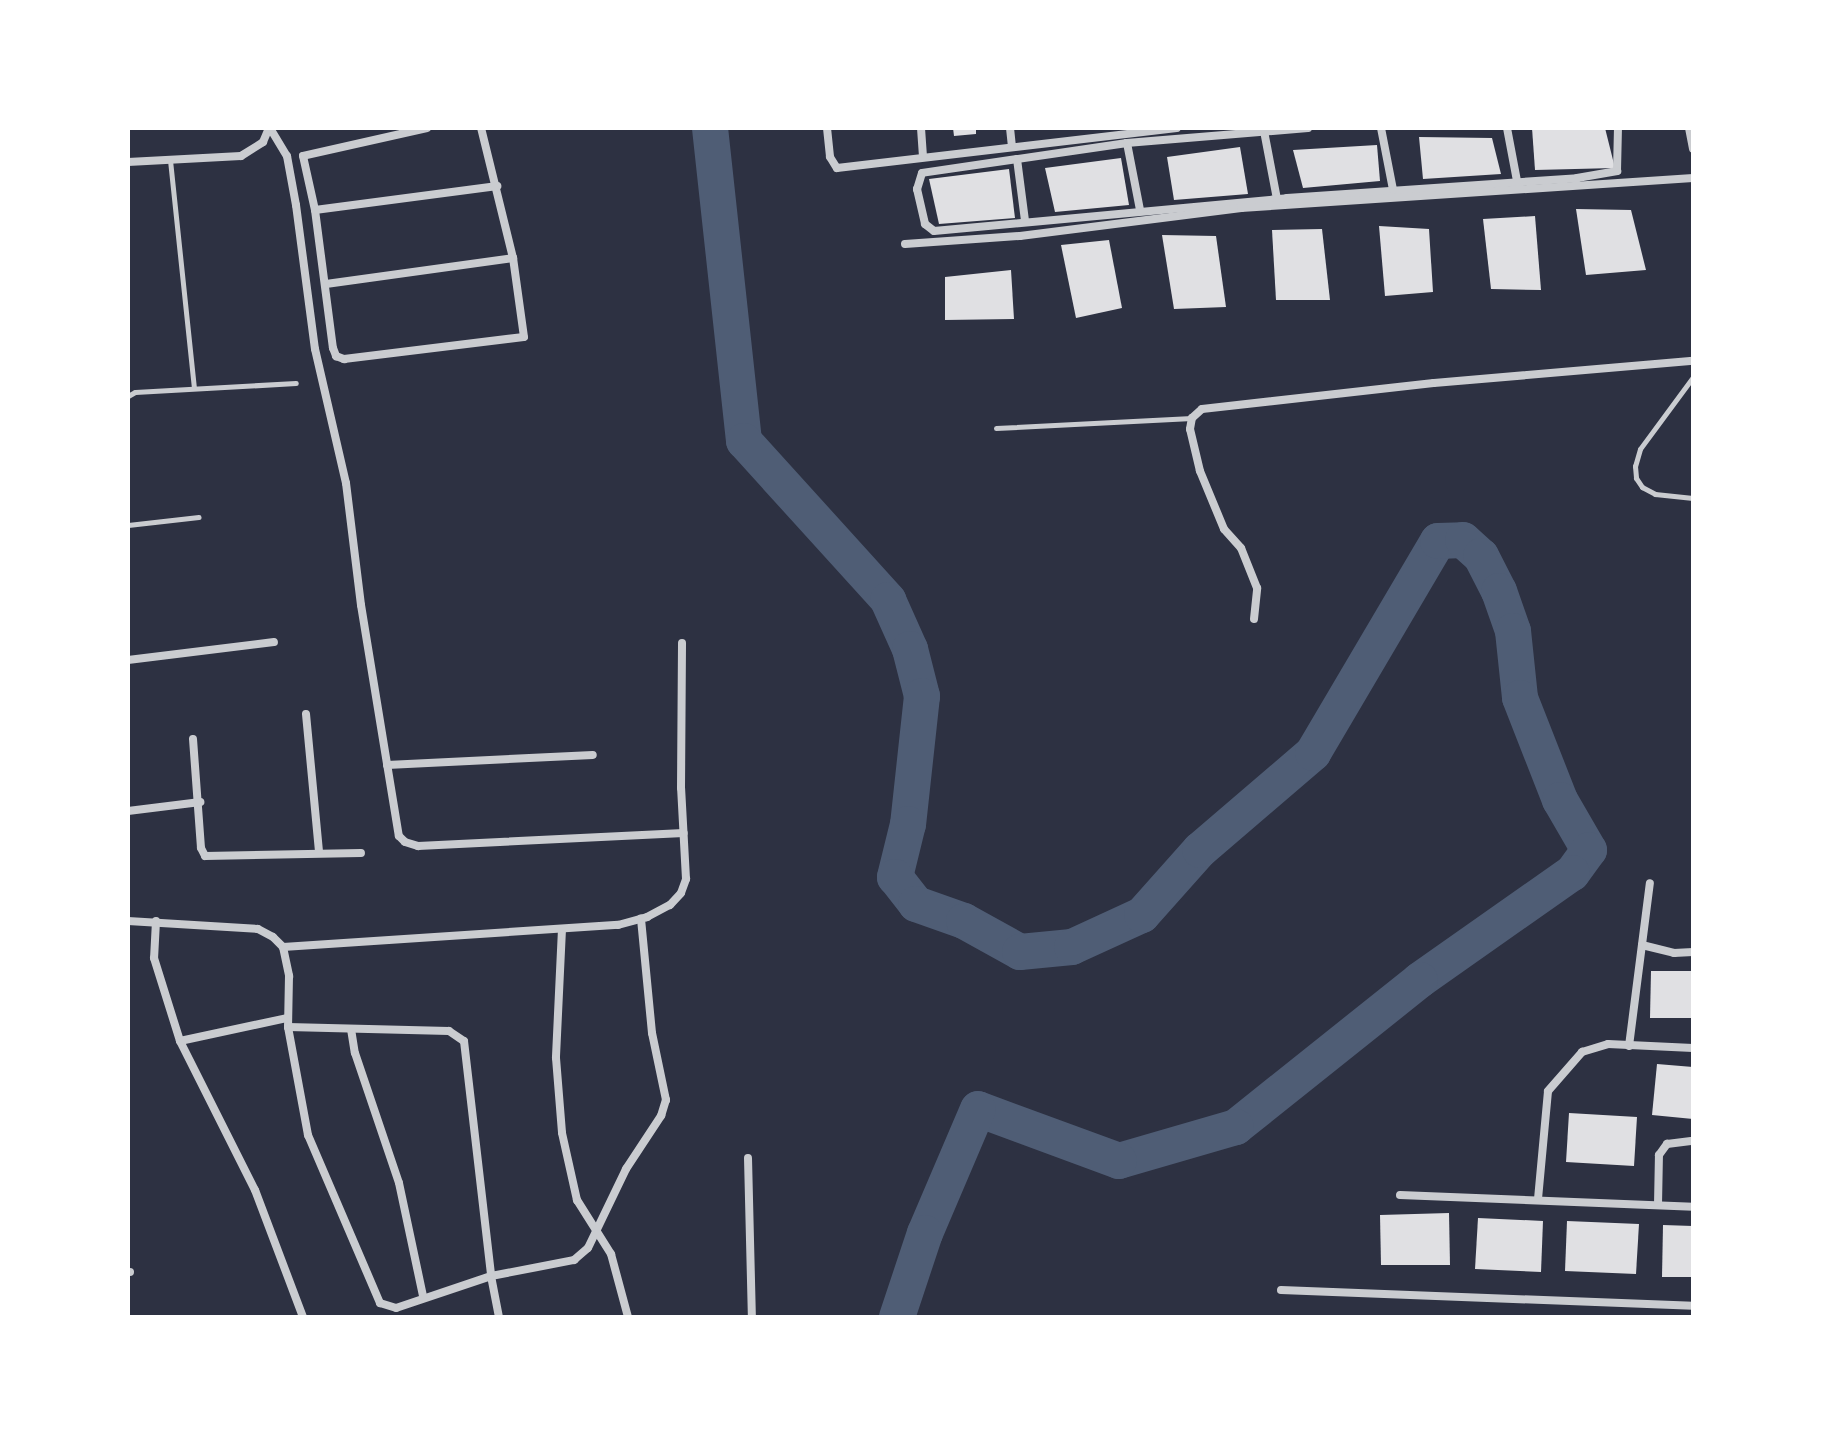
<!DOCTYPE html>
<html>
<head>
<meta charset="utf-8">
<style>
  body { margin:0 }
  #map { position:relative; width:1821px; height:1445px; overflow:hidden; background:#2d3142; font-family:"Zilla Slab",serif }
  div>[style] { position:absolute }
  .river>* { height:36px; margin:-18px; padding:0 18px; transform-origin:18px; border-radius:18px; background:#4f5d75 }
  .building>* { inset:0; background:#e0e0e3 }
  .service>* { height:5px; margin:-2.5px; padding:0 2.5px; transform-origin:2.5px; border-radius:2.5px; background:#caccd0 }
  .minor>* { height:8px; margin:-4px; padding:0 4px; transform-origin:4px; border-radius:4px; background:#caccd0 }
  span { translate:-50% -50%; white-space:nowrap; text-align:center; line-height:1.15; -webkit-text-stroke:6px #fff; paint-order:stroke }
  .frame { position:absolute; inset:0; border:130px solid #fff; pointer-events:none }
</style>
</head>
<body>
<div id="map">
  <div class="river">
    <i style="left:710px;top:128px;width:315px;rotate:83.8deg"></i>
    <i style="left:744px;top:441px;width:215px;rotate:47.8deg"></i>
    <i style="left:888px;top:600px;width:54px;rotate:65.8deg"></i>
    <i style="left:910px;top:649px;width:49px;rotate:75.7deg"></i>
    <i style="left:922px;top:696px;width:129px;rotate:96.2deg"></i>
    <i style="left:908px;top:824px;width:55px;rotate:103.8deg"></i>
    <i style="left:895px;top:877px;width:34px;rotate:52deg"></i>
    <i style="left:916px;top:904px;width:51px;rotate:19.5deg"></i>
    <i style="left:964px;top:921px;width:64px;rotate:29deg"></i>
    <i style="left:1020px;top:952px;width:52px;rotate:-5.5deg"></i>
    <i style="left:1072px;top:947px;width:77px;rotate:-24.6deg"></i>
    <i style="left:1142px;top:915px;width:87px;rotate:-48.3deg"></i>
    <i style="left:1200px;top:850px;width:149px;rotate:-40.6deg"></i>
    <i style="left:1313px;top:753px;width:246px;rotate:-59.5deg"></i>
    <i style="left:1438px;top:541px;width:25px;rotate:-2deg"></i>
    <i style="left:1463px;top:540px;width:24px;rotate:42deg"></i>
    <i style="left:1481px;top:556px;width:39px;rotate:63deg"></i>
    <i style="left:1499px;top:591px;width:42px;rotate:70.7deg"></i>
    <i style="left:1513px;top:631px;width:67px;rotate:84deg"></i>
    <i style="left:1520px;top:698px;width:110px;rotate:68.6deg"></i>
    <i style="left:1560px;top:800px;width:58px;rotate:59.9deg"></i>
    <i style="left:1589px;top:850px;width:29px;rotate:126deg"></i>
    <i style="left:1572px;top:873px;width:186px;rotate:144.9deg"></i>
    <i style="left:1420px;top:980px;width:236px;rotate:141.4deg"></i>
    <i style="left:1236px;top:1127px;width:122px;rotate:163.8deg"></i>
    <i style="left:1119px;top:1161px;width:150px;rotate:-159.8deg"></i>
    <i style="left:978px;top:1109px;width:135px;rotate:113.1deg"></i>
    <i style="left:925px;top:1233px;width:89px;rotate:108.4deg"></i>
  </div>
  <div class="building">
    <i style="clip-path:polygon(953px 128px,976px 128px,976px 134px,954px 136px)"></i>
    <i style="clip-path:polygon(1532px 128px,1605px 128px,1615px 168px,1535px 170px)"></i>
    <i style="clip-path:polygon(1419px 137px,1492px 138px,1501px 174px,1423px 179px)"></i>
    <i style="clip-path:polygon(1377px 145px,1380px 181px,1303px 188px,1293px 150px)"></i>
    <i style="clip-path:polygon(1240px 147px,1248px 194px,1174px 200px,1167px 157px)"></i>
    <i style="clip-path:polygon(1121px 158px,1129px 205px,1055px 212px,1045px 168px)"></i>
    <i style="clip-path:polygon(1009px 169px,1015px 218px,939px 224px,929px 179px)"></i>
    <i style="clip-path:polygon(1576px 209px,1631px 210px,1646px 270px,1586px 275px)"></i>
    <i style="clip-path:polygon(1535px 216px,1541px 290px,1491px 289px,1483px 219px)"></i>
    <i style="clip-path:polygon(1379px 226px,1429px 229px,1433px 292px,1385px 296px)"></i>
    <i style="clip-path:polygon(1322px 229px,1330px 300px,1276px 300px,1272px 230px)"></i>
    <i style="clip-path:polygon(1162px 235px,1216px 236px,1226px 307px,1174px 309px)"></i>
    <i style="clip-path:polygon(1109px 240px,1122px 308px,1076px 318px,1061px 245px)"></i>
    <i style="clip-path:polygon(1011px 270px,1014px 319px,945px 320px,945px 277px)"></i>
    <i style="clip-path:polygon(1651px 971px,1693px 971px,1693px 1018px,1650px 1018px)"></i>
    <i style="clip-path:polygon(1657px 1064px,1693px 1067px,1693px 1119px,1652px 1115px)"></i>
    <i style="clip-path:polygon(1569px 1113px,1637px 1117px,1634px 1166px,1566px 1162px)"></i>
    <i style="clip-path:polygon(1449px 1213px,1450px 1265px,1381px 1265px,1380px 1215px)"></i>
    <i style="clip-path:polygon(1478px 1218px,1543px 1221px,1541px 1272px,1475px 1269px)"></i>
    <i style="clip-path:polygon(1567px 1221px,1639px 1224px,1636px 1274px,1565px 1271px)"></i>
    <i style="clip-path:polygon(1663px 1225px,1693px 1226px,1693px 1277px,1662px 1277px)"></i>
  </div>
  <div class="service">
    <i style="left:170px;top:160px;width:228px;rotate:84deg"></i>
    <i style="left:1693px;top:377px;width:89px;rotate:126.4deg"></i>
    <i style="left:1640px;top:449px;width:18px;rotate:106deg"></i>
    <i style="left:1635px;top:466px;width:12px;rotate:85deg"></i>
    <i style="left:1636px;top:478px;width:11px;rotate:56deg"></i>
    <i style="left:1642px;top:487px;width:15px;rotate:28deg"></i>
    <i style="left:1655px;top:494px;width:38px;rotate:6deg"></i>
    <i style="left:128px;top:396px;width:8px;rotate:-30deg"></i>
    <i style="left:135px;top:392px;width:161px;rotate:-3.2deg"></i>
    <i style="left:996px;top:428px;width:196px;rotate:-2.9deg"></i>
    <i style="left:128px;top:525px;width:71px;rotate:-6.4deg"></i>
  </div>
  <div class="minor">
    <i style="left:270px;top:128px;width:33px;rotate:59deg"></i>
    <i style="left:287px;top:156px;width:50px;rotate:79.6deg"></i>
    <i style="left:296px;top:205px;width:145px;rotate:82.5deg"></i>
    <i style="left:315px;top:349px;width:138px;rotate:77deg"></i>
    <i style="left:346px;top:483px;width:123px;rotate:83deg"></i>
    <i style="left:361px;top:605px;width:234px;rotate:80.7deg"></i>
    <i style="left:399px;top:836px;width:8px;rotate:45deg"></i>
    <i style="left:405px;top:842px;width:14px;rotate:17deg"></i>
    <i style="left:418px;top:846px;width:266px;rotate:-2.8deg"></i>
    <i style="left:427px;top:128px;width:127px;rotate:167.3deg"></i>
    <i style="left:303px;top:156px;width:55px;rotate:77.5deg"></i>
    <i style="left:315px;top:210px;width:139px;rotate:82.6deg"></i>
    <i style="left:333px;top:348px;width:9px;rotate:69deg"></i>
    <i style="left:336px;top:356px;width:9px;rotate:21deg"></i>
    <i style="left:344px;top:359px;width:181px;rotate:-7deg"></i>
    <i style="left:524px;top:337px;width:80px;rotate:-97.9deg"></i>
    <i style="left:513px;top:258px;width:134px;rotate:-103.8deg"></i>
    <i style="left:827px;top:128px;width:29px;rotate:84deg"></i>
    <i style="left:830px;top:157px;width:13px;rotate:58deg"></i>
    <i style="left:837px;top:168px;width:342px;rotate:-6.7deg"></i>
    <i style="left:921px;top:128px;width:29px;rotate:86deg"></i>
    <i style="left:1010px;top:128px;width:19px;rotate:84deg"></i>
    <i style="left:1308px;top:128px;width:182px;rotate:175.3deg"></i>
    <i style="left:1127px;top:143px;width:207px;rotate:171.7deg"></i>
    <i style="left:922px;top:173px;width:17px;rotate:107deg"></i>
    <i style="left:917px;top:189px;width:36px;rotate:77deg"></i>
    <i style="left:925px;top:224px;width:11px;rotate:38deg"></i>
    <i style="left:934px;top:231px;width:355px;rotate:-5.3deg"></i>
    <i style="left:1287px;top:198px;width:291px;rotate:-3.9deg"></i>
    <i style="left:1577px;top:178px;width:41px;rotate:-9.9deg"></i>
    <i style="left:1617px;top:171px;width:43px;rotate:-88.7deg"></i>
    <i style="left:1381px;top:128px;width:63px;rotate:79deg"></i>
    <i style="left:1507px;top:128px;width:54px;rotate:79.3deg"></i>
    <i style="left:1689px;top:128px;width:21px;rotate:79deg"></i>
    <i style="left:1264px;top:131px;width:69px;rotate:79.2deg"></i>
    <i style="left:1127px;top:143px;width:68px;rotate:79deg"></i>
    <i style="left:1017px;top:159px;width:63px;rotate:82.6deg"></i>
    <i style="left:128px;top:162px;width:113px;rotate:-3deg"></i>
    <i style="left:241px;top:156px;width:26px;rotate:-32deg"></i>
    <i style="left:263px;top:142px;width:15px;rotate:-67deg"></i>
    <i style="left:315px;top:210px;width:184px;rotate:-7.5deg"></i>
    <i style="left:905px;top:244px;width:115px;rotate:-4deg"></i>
    <i style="left:1020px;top:236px;width:223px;rotate:-7.2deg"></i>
    <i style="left:1241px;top:208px;width:453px;rotate:-3.8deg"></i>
    <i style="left:326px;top:284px;width:189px;rotate:-7.9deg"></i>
    <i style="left:1254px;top:619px;width:31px;rotate:-84deg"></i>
    <i style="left:1257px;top:588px;width:43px;rotate:-111.8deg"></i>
    <i style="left:1241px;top:548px;width:25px;rotate:-132deg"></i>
    <i style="left:1224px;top:529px;width:63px;rotate:-112.5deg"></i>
    <i style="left:1200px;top:471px;width:43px;rotate:-103.4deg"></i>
    <i style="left:1190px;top:429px;width:11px;rotate:-80deg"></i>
    <i style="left:1192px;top:418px;width:13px;rotate:-42deg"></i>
    <i style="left:1202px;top:409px;width:233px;rotate:-6.4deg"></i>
    <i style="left:1434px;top:383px;width:260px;rotate:-4.9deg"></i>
    <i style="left:128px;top:660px;width:147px;rotate:-7deg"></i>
    <i style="left:306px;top:714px;width:139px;rotate:84.6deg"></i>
    <i style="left:193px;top:739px;width:109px;rotate:85.8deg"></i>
    <i style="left:201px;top:848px;width:9px;rotate:63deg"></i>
    <i style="left:205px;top:856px;width:156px;rotate:-1.1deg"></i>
    <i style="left:387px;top:765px;width:206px;rotate:-2.8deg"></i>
    <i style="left:128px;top:811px;width:73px;rotate:-7.1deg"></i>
    <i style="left:128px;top:921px;width:130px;rotate:3.5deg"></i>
    <i style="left:258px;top:929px;width:17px;rotate:28deg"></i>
    <i style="left:273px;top:937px;width:14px;rotate:45deg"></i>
    <i style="left:283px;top:947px;width:30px;rotate:78deg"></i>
    <i style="left:289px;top:976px;width:51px;rotate:91.1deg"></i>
    <i style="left:288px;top:1027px;width:110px;rotate:79.5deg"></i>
    <i style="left:308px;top:1135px;width:183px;rotate:66.8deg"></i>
    <i style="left:380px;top:1303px;width:17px;rotate:17deg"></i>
    <i style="left:396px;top:1308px;width:100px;rotate:-18.6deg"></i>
    <i style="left:491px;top:1276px;width:85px;rotate:-10.9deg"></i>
    <i style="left:574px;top:1260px;width:18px;rotate:-41deg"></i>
    <i style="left:588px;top:1248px;width:88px;rotate:-64.3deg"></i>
    <i style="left:626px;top:1169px;width:64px;rotate:-56.6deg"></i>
    <i style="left:661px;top:1116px;width:17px;rotate:-73deg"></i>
    <i style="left:666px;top:1100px;width:68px;rotate:-101.8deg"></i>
    <i style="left:652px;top:1033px;width:115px;rotate:-95.5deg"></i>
    <i style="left:156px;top:921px;width:37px;rotate:93deg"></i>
    <i style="left:154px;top:958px;width:87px;rotate:72.6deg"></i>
    <i style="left:180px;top:1041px;width:167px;rotate:63.3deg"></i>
    <i style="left:255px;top:1190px;width:136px;rotate:69.3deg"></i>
    <i style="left:562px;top:929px;width:129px;rotate:92.7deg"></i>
    <i style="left:556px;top:1058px;width:75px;rotate:85.4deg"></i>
    <i style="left:562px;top:1133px;width:69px;rotate:77.4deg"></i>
    <i style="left:577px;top:1200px;width:64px;rotate:57.8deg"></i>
    <i style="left:611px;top:1254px;width:65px;rotate:74.9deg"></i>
    <i style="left:1642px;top:945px;width:33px;rotate:14deg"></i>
    <i style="left:1674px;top:953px;width:19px;rotate:-3deg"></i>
    <i style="left:283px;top:947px;width:336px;rotate:-3.8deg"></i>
    <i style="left:618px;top:925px;width:30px;rotate:-15deg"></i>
    <i style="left:647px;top:917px;width:26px;rotate:-28deg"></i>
    <i style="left:670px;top:905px;width:16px;rotate:-47deg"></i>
    <i style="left:681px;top:893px;width:15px;rotate:-70deg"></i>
    <i style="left:686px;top:879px;width:91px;rotate:-93.1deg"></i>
    <i style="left:681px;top:788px;width:145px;rotate:-89.6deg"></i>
    <i style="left:288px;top:1027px;width:161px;rotate:1.4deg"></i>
    <i style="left:449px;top:1031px;width:18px;rotate:34deg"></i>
    <i style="left:464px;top:1041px;width:237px;rotate:83.4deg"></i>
    <i style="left:491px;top:1276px;width:42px;rotate:79deg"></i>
    <i style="left:351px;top:1029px;width:24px;rotate:81deg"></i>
    <i style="left:355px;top:1053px;width:137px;rotate:71.3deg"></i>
    <i style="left:399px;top:1183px;width:116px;rotate:78deg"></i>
    <i style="left:180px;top:1041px;width:109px;rotate:-12.1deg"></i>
    <i style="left:1629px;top:1046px;width:164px;rotate:-82.7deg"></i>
    <i style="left:748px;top:1158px;width:159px;rotate:88.6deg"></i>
    <i style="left:1400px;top:1195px;width:293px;rotate:2.3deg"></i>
    <i style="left:1538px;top:1199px;width:108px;rotate:-84.7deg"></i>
    <i style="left:1548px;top:1091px;width:52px;rotate:-48.9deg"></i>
    <i style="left:1582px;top:1052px;width:27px;rotate:-17deg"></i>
    <i style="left:1608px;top:1044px;width:85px;rotate:2.7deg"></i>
    <i style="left:1658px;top:1205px;width:50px;rotate:-88.9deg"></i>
    <i style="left:1659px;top:1155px;width:14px;rotate:-54deg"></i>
    <i style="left:1667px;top:1144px;width:26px;rotate:-7deg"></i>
    <i style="left:128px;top:1272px;width:2px"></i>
    <i style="left:1281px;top:1290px;width:412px;rotate:2.2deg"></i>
  </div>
  <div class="frame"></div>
</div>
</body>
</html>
